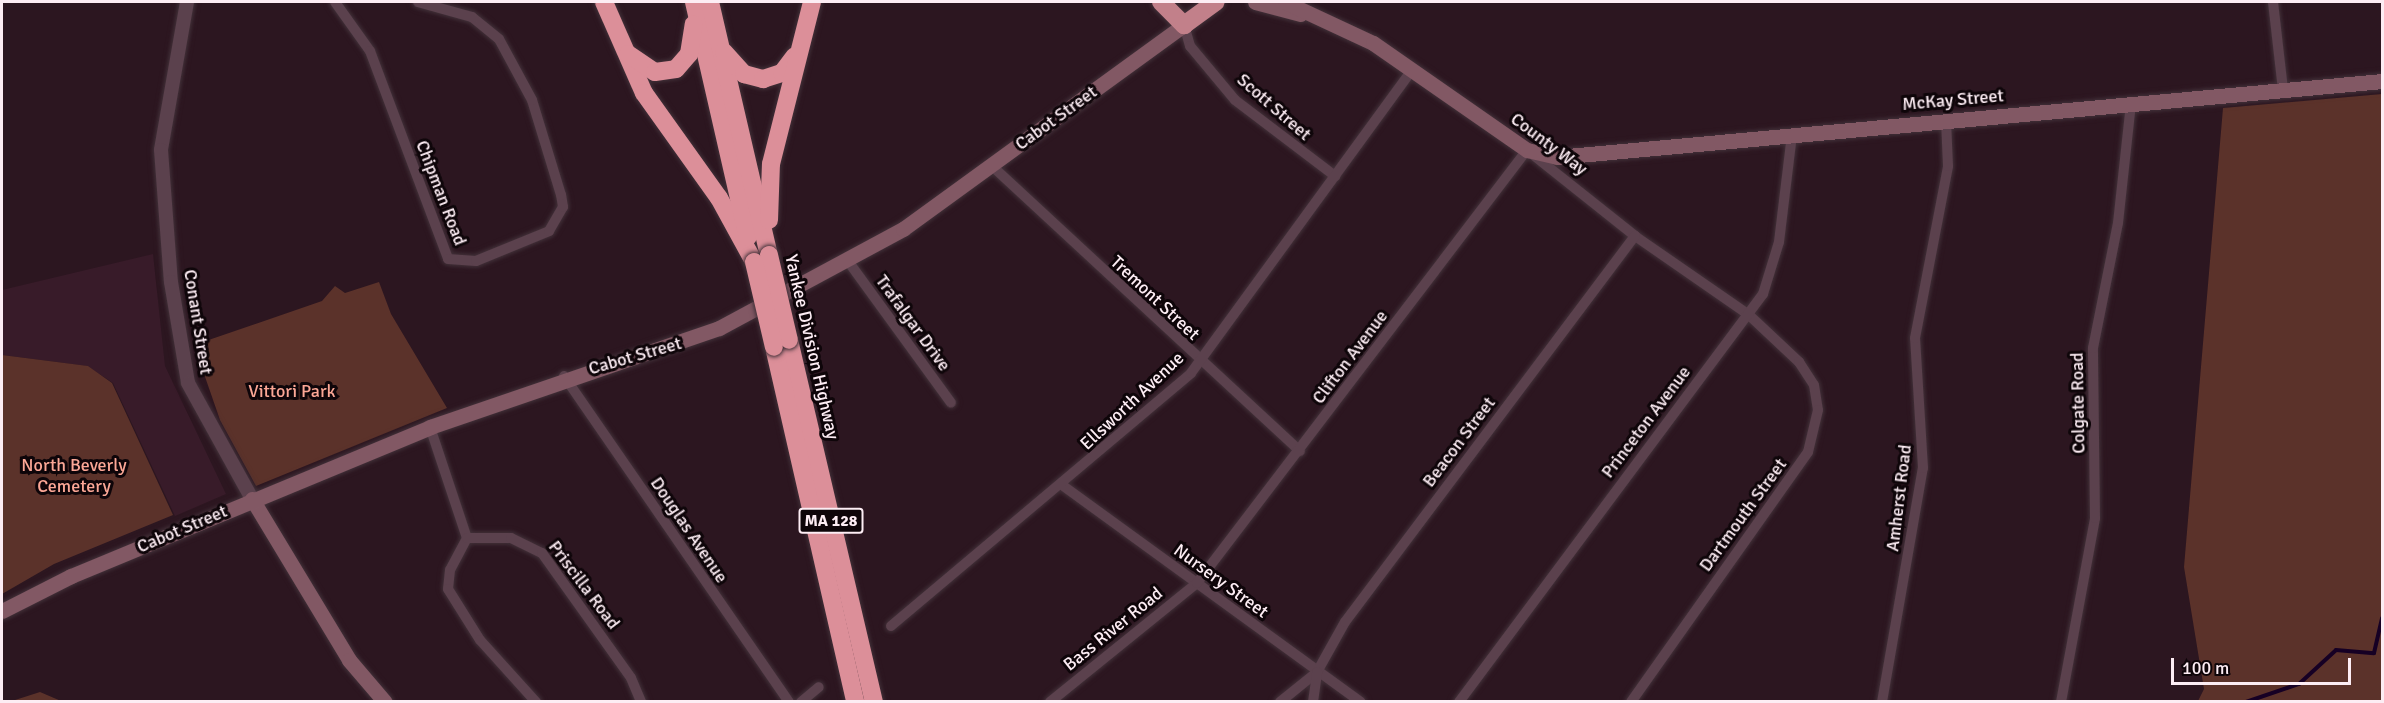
<!DOCTYPE html>
<html>
<head>
<meta charset="utf-8">
<style>
  body { margin:0 }
  #map { position:relative; width:2384px; height:703px; overflow:hidden; background:#2c1620; font-family:Signika,sans-serif }
  div>[style] { position:absolute }
  .built>* { inset:0; background:#381b29 }
  .green>* { inset:0; background:#5b322a }
  .stream>* { height:4px; margin:-2px; padding:0 2px; transform-origin:2px; border-radius:2px; background:#160024 }
  .roads { filter:drop-shadow(0 0 2px #423139) drop-shadow(0 0 2px #423139) }
  .minor>* { height:10px; margin:-5px; padding:0 5px; transform-origin:5px; border-radius:5px; background:#5b414d }
  .tertiary>* { height:14px; margin:-7px; padding:0 7px; transform-origin:7px; border-radius:7px; background:#5b414d }
  .secondary>* { height:15px; margin:-7.5px; padding:0 7.5px; transform-origin:7.5px; border-radius:7.5px; background:#825864 }
  .trunk>* { height:18px; margin:-9px; padding:0 9px; transform-origin:9px; border-radius:9px; background:#c2808a }
  .motorway>* { height:18px; margin:-9px; padding:0 9px; transform-origin:9px; border-radius:9px; background:#dc8f99 }
  .bridges { filter:drop-shadow(0 0 2px #423139) drop-shadow(0 0 2px #423139) }
  .motorway-bridge>* { height:18px; margin:-9px; padding:0 9px; transform-origin:9px; border-radius:9px; background:#dc8f99 }
  span { translate:-50% -50%; white-space:nowrap; text-align:center; line-height:1.15; -webkit-text-stroke:6px #0e0509; paint-order:stroke }
  .shield-label span { padding:2px 4px; background:#0e0509; border:2px solid; border-radius:4px; -webkit-text-stroke-width:0 }
  .shield-label { font-size:16px; color:#fdedf4; font-weight:700 }
  .street-label { font-size:18px; color:#fdedf4 }
  .park-label { font-size:18px; color:#fca796 }
  .frame { position:absolute; inset:0; border:3px solid #fdedf4; pointer-events:none }
  .scale { position:absolute; left:2171px; top:658px; width:180px; height:27px; box-sizing:border-box; border:3px solid #fdedf4; border-top:0; padding-left:8px; font-size:18px; line-height:21px; white-space:nowrap; color:#fdedf4; -webkit-text-stroke:4px #0e0509; paint-order:stroke }
</style>
</head>
<body>
<div id="map">
  <div class="built">
    <i style="clip-path:polygon(153px 254px,165px 366px,226px 494px,175px 516px,113px 383px,87px 366px,2px 355px,2px 290px)"></i>
  </div>
  <div class="green">
    <i style="clip-path:polygon(2382px 94px,2382px 701px,2198px 701px,2204px 689px,2184px 567px,2223px 108px)"></i>
    <i style="clip-path:polygon(379px 282px,391px 314px,447px 408px,256px 486px,220px 420px,194px 345px,322px 301px,335px 286px,345px 293px)"></i>
    <i style="clip-path:polygon(2px 355px,88px 366px,112px 383px,173px 515px,54px 564px,2px 594px)"></i>
    <i style="clip-path:polygon(40px 692px,61px 701px,2px 701px,12px 701px)"></i>
  </div>
  <div class="stream">
    <i style="left:2246px;top:702px;width:56px;rotate:-18.8deg"></i>
    <i style="left:2299px;top:684px;width:50px;rotate:-42.6deg"></i>
    <i style="left:2336px;top:650px;width:38px;rotate:5deg"></i>
    <i style="left:2374px;top:653px;width:36px;rotate:-77deg"></i>
  </div>
  <div class="roads">
    <div class="minor">
      <i style="left:335px;top:2px;width:60px;rotate:54.5deg"></i>
      <i style="left:370px;top:51px;width:222px;rotate:69.4deg"></i>
      <i style="left:448px;top:259px;width:28px;rotate:4deg"></i>
      <i style="left:476px;top:261px;width:79px;rotate:-22.3deg"></i>
      <i style="left:549px;top:231px;width:28px;rotate:-60deg"></i>
      <i style="left:563px;top:207px;width:12px;rotate:-99deg"></i>
      <i style="left:561px;top:195px;width:99px;rotate:-107deg"></i>
      <i style="left:532px;top:100px;width:69px;rotate:-118.4deg"></i>
      <i style="left:499px;top:39px;width:35px;rotate:-141deg"></i>
      <i style="left:472px;top:17px;width:56px;rotate:-164.5deg"></i>
      <i style="left:2273px;top:2px;width:89px;rotate:83.5deg"></i>
      <i style="left:1184px;top:25px;width:22px;rotate:74deg"></i>
      <i style="left:1190px;top:46px;width:70px;rotate:50.2deg"></i>
      <i style="left:1235px;top:100px;width:126px;rotate:37.2deg"></i>
      <i style="left:991px;top:165px;width:421px;rotate:42.8deg"></i>
      <i style="left:848px;top:261px;width:175px;rotate:54deg"></i>
      <i style="left:564px;top:376px;width:396px;rotate:55.4deg"></i>
      <i style="left:430px;top:427px;width:117px;rotate:71.6deg"></i>
      <i style="left:467px;top:538px;width:36px;rotate:118deg"></i>
      <i style="left:450px;top:570px;width:19px;rotate:96deg"></i>
      <i style="left:448px;top:589px;width:60px;rotate:57.9deg"></i>
      <i style="left:480px;top:640px;width:84px;rotate:47.9deg"></i>
      <i style="left:1062px;top:485px;width:369px;rotate:36deg"></i>
      <i style="left:467px;top:538px;width:44px"></i>
      <i style="left:511px;top:538px;width:34px;rotate:26deg"></i>
      <i style="left:542px;top:553px;width:153px;rotate:54.5deg"></i>
      <i style="left:631px;top:678px;width:26px;rotate:67deg"></i>
      <i style="left:891px;top:626px;width:392px;rotate:-40.1deg"></i>
      <i style="left:1191px;top:373px;width:376px;rotate:-53.9deg"></i>
      <i style="left:801px;top:702px;width:23px;rotate:-40deg"></i>
      <i style="left:1050px;top:702px;width:189px;rotate:-39deg"></i>
      <i style="left:1197px;top:583px;width:544px;rotate:-52.69deg"></i>
      <i style="left:1527px;top:150px;width:138px;rotate:38.5deg"></i>
      <i style="left:1635px;top:236px;width:139px;rotate:34.7deg"></i>
      <i style="left:1749px;top:315px;width:69px;rotate:43.2deg"></i>
      <i style="left:1799px;top:362px;width:27px;rotate:57deg"></i>
      <i style="left:1814px;top:385px;width:25px;rotate:81deg"></i>
      <i style="left:1818px;top:410px;width:43px;rotate:103.4deg"></i>
      <i style="left:1808px;top:452px;width:306px;rotate:125.3deg"></i>
      <i style="left:1280px;top:702px;width:48px;rotate:-39deg"></i>
      <i style="left:1317px;top:672px;width:57px;rotate:-60.8deg"></i>
      <i style="left:1345px;top:622px;width:483px;rotate:-53.1deg"></i>
      <i style="left:1313px;top:702px;width:30px;rotate:-82deg"></i>
      <i style="left:1459px;top:702px;width:509px;rotate:-53.31deg"></i>
      <i style="left:1763px;top:294px;width:54px;rotate:-72.9deg"></i>
      <i style="left:1779px;top:242px;width:108px;rotate:-83.1deg"></i>
      <i style="left:1882px;top:702px;width:238px;rotate:-80.1deg"></i>
      <i style="left:1923px;top:468px;width:130px;rotate:-93.5deg"></i>
      <i style="left:1915px;top:338px;width:175px;rotate:-79.1deg"></i>
      <i style="left:1948px;top:166px;width:45px;rotate:-92.5deg"></i>
      <i style="left:2061px;top:702px;width:187px;rotate:-79.5deg"></i>
      <i style="left:2095px;top:518px;width:170px;rotate:-90.7deg"></i>
      <i style="left:2093px;top:348px;width:127px;rotate:-78.7deg"></i>
      <i style="left:2118px;top:223px;width:120px;rotate:-83.8deg"></i>
    </div>
    <div class="tertiary">
      <i style="left:187px;top:2px;width:150px;rotate:100deg"></i>
      <i style="left:161px;top:150px;width:132px;rotate:85.7deg"></i>
      <i style="left:171px;top:282px;width:102px;rotate:80.4deg"></i>
      <i style="left:188px;top:383px;width:132px;rotate:61.1deg"></i>
    </div>
    <div class="secondary">
      <i style="left:1255px;top:2px;width:47px;rotate:14.9deg"></i>
      <i style="left:1285px;top:2px;width:97px;rotate:25deg"></i>
      <i style="left:1373px;top:43px;width:188px;rotate:34.8deg"></i>
      <i style="left:1527px;top:150px;width:31px;rotate:13deg"></i>
      <i style="left:1557px;top:157px;width:828px;rotate:-5.26deg"></i>
      <i style="left:252px;top:499px;width:188px;rotate:58.9deg"></i>
      <i style="left:349px;top:660px;width:55px;rotate:49.4deg"></i>
      <i style="left:2px;top:611px;width:77px;rotate:-26.9deg"></i>
      <i style="left:71px;top:576px;width:389px;rotate:-22.5deg"></i>
      <i style="left:430px;top:427px;width:305px;rotate:-18.9deg"></i>
      <i style="left:719px;top:328px;width:209px;rotate:-28.3deg"></i>
      <i style="left:903px;top:229px;width:347px;rotate:-36deg"></i>
    </div>
    <div class="trunk">
      <i style="left:1161px;top:2px;width:33px;rotate:45deg"></i>
      <i style="left:1184px;top:25px;width:39px;rotate:-36deg"></i>
    </div>
    <div class="motorway">
      <i style="left:604px;top:2px;width:99px;rotate:66.3deg"></i>
      <i style="left:644px;top:93px;width:129px;rotate:54.5deg"></i>
      <i style="left:719px;top:198px;width:73px;rotate:61.3deg"></i>
      <i style="left:694px;top:2px;width:241px;rotate:77.1deg"></i>
      <i style="left:710px;top:2px;width:260px;rotate:76.9deg"></i>
      <i style="left:724px;top:52px;width:30px;rotate:48deg"></i>
      <i style="left:744px;top:74px;width:20px;rotate:15deg"></i>
      <i style="left:763px;top:79px;width:20px;rotate:-18deg"></i>
      <i style="left:782px;top:73px;width:21px;rotate:-53deg"></i>
      <i style="left:628px;top:54px;width:32px;rotate:34deg"></i>
      <i style="left:655px;top:72px;width:21px;rotate:-8deg"></i>
      <i style="left:676px;top:69px;width:20px;rotate:-49deg"></i>
      <i style="left:689px;top:54px;width:30px;rotate:-81deg"></i>
      <i style="left:769px;top:220px;width:56px;rotate:-88deg"></i>
      <i style="left:771px;top:164px;width:167px;rotate:-75.8deg"></i>
      <i style="left:789px;top:340px;width:372px;rotate:76.8deg"></i>
      <i style="left:774px;top:347px;width:364px;rotate:77.1deg"></i>
    </div>
  </div>
  <div class="bridges">
    <div class="motorway-bridge">
      <i style="left:769px;top:255px;width:87px;rotate:76.8deg"></i>
      <i style="left:754px;top:262px;width:87px;rotate:76.8deg"></i>
    </div>
  </div>
  <div class="shield-label">
    <span style="left:831px;top:521px">MA 128</span>
  </div>
  <div class="street-label">
    <span style="left:1953px;top:100px;rotate:-5deg">McKay Street</span>
    <span style="left:1274px;top:107px;rotate:41deg">Scott Street</span>
    <span style="left:1056px;top:118px;rotate:-36deg">Cabot Street</span>
    <span style="left:1549px;top:144px;rotate:37deg">County Way</span>
    <span style="left:441px;top:193px;rotate:69deg">Chipman Road</span>
    <span style="left:1155px;top:298px;rotate:43deg">Tremont Street</span>
    <span style="left:198px;top:322px;rotate:81deg">Conant Street</span>
    <span style="left:913px;top:323px;rotate:54deg">Trafalgar Drive</span>
    <span style="left:812px;top:347px;rotate:77deg">Yankee Division Highway</span>
    <span style="left:635px;top:356px;rotate:-16deg">Cabot Street</span>
    <span style="left:1350px;top:357px;rotate:-53deg">Clifton Avenue</span>
    <span style="left:1132px;top:401px;rotate:-43deg">Ellsworth Avenue</span>
    <span style="left:2078px;top:403px;rotate:-91deg">Colgate Road</span>
    <span style="left:1646px;top:422px;rotate:-53deg">Princeton Avenue</span>
    <span style="left:1459px;top:442px;rotate:-53deg">Beacon Street</span>
    <span style="left:1899px;top:498px;rotate:-83deg">Amherst Road</span>
    <span style="left:1743px;top:515px;rotate:-54deg">Dartmouth Street</span>
    <span style="left:182px;top:529px;rotate:-23deg">Cabot Street</span>
    <span style="left:689px;top:530px;rotate:56deg">Douglas Avenue</span>
    <span style="left:1221px;top:581px;rotate:36deg">Nursery Street</span>
    <span style="left:584px;top:585px;rotate:53deg">Priscilla Road</span>
    <span style="left:1113px;top:629px;rotate:-39deg">Bass River Road</span>
  </div>
  <div class="park-label">
    <span style="left:292px;top:391px">Vittori Park</span>
    <span style="left:74px;top:476px">North Beverly<br>Cemetery</span>
  </div>
  <div class="frame"></div>
  <div class="scale">100 m</div>
</div>
</body>
</html>
